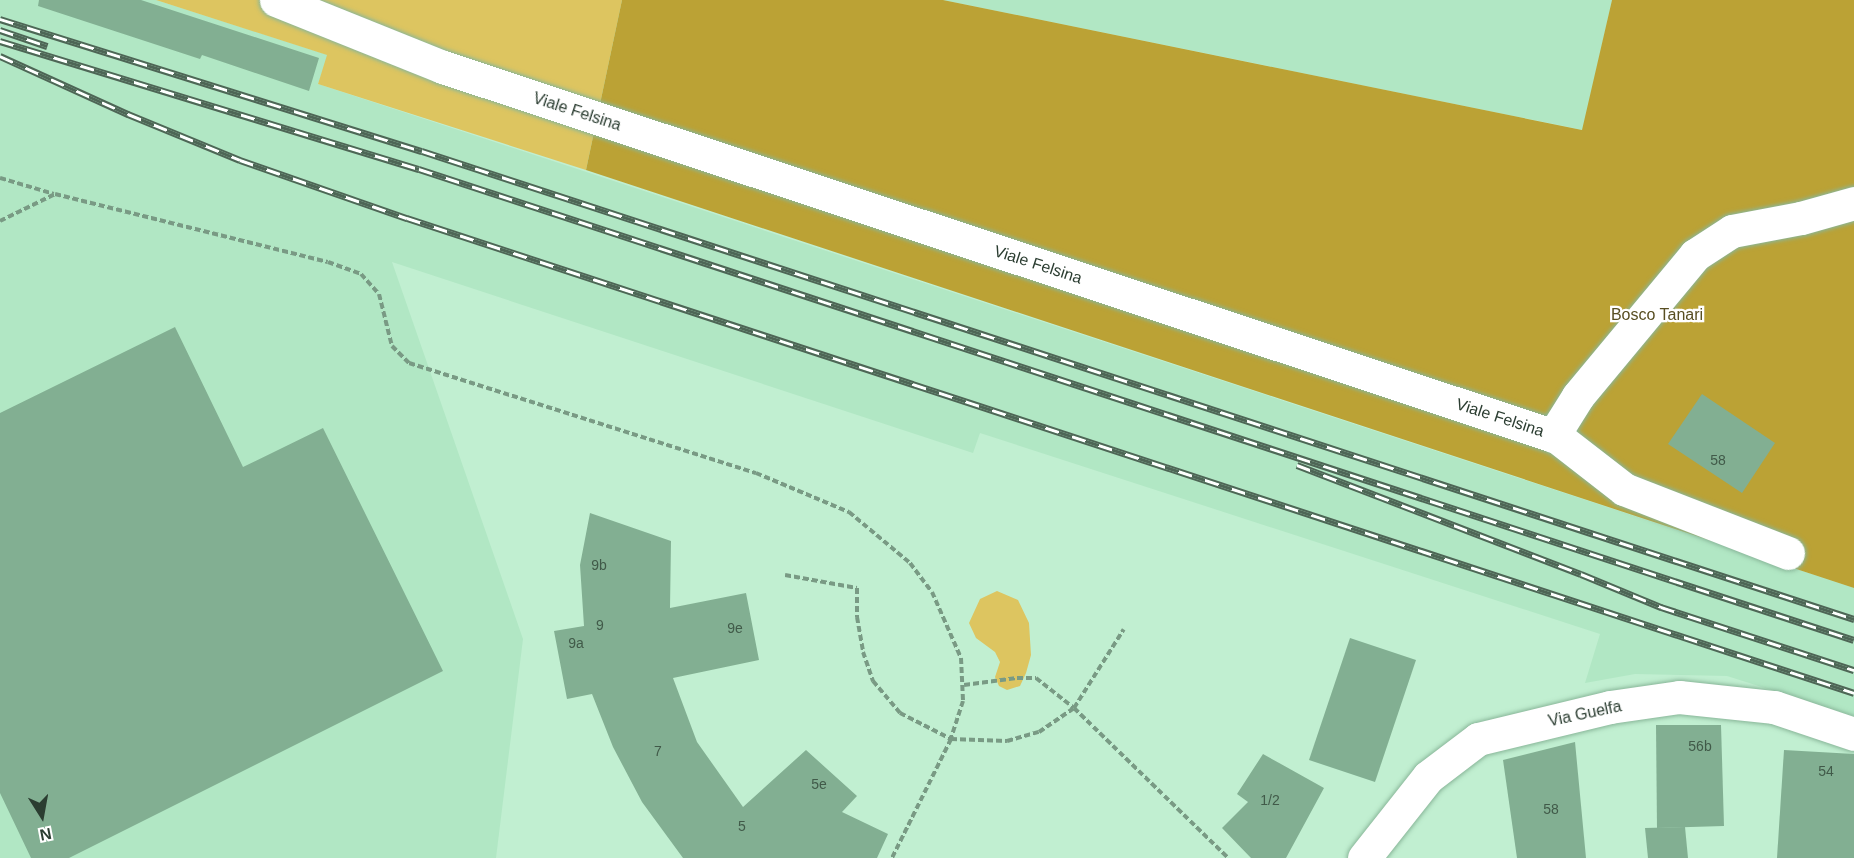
<!DOCTYPE html>
<html>
<head>
<meta charset="utf-8">
<style>
  body { margin:0 }
  #map { position:relative; width:1854px; height:858px; overflow:hidden; background:#c1efd1; font-family:Arial,sans-serif }
  div>[style] { position:absolute }
  .built>* { inset:0; background:#b1e7c4 }
  .green>* { inset:0; background:#ddc560 }
  .forest>* { inset:0; background:#bba235 }
  .building>* { inset:0; background:#82af92 }
  .path>* { height:4px; margin-top:-2px; transform-origin:0; background:repeating-linear-gradient(90deg,#799a84 0 6px,transparent 0 9px) }
  .roads { filter:drop-shadow(0 0 2px #89b699) drop-shadow(0 0 2px #89b699) }
  .minor>* { height:33px; margin:-16.5px; padding:0 16.5px; transform-origin:16.5px; border-radius:16.5px; background:#fff }
  .rail>* { height:7px; margin-top:-3.5px; transform-origin:0; background:repeating-linear-gradient(90deg,#fff 0 14px,#4e6656 0 28px); box-sizing:border-box; border-block:2px solid #4e6656 }
  span { translate:-50% -50%; white-space:nowrap; text-align:center; line-height:1.15; -webkit-text-stroke:4.5px #fff; paint-order:stroke }
  .number-label { font-size:14px; color:#415a49 }
  .number-label span { -webkit-text-stroke-width:0 }
  .street-label { font-size:16px; color:#2b3d31 }
  .park-label { font-size:16px; color:#584e22 }
  .north { position:absolute; left:12px; top:786px; width:60px; height:60px; -webkit-text-stroke:4px #fff; paint-order:stroke; rotate:169deg; font-size:16px; font-weight:700; line-height:24px; text-align:center; color:#2b3d31 }
  .north::after { content:''; display:block; margin:auto; width:21px; height:27px; background:#2b3d31; clip-path:polygon(50% 0,100% 100%,50% 72%,0 100%) }
</style>
</head>
<body>
<div id="map">
  <div class="built">
    <i style="clip-path:polygon(0 0,156px 0,328px 55px,318px 84px,1854px 588px,1854px 716px,1727px 676px,1635px 674px,1585px 683px,1600px 634px,980px 433px,973px 453px,392px 262px,523px 639px,496px 858px,0 858px)"></i>
    <i style="clip-path:polygon(943px 0,1612px 0,1583px 130px)"></i>
  </div>
  <div class="green">
    <i style="clip-path:polygon(156px 0,622px 0,586px 170px,318px 84px,327px 55px)"></i>
    <i style="clip-path:polygon(997px 591px,1018px 600px,1029px 623px,1031px 655px,1026px 673px,1020px 686px,1007px 690px,999px 686px,995px 677px,1000px 662px,995px 652px,976px 638px,969px 623px,980px 599px)"></i>
  </div>
  <div class="forest">
    <i style="clip-path:polygon(622px 0,943px 0,1582px 130px,1612px 0,1854px 0,1854px 588px,586px 170px)"></i>
  </div>
  <div class="building">
    <i style="clip-path:polygon(39px 0,141px 0,319px 58px,309px 91px,202px 55px,200px 59px,38px 6px)"></i>
    <i style="clip-path:polygon(175px 327px,243px 467px,323px 428px,443px 671px,69px 858px,31px 858px,0 793px,0 413px)"></i>
    <i style="clip-path:polygon(1702px 394px,1775px 443px,1742px 493px,1668px 444px)"></i>
    <i style="clip-path:polygon(590px 513px,671px 541px,670px 608px,746px 593px,759px 660px,673px 678px,697px 742px,743px 807px,806px 750px,857px 796px,842px 812px,888px 834px,877px 858px,683px 858px,642px 802px,613px 747px,592px 694px,567px 699px,554px 631px,584px 626px,580px 565px)"></i>
    <i style="clip-path:polygon(1350px 638px,1416px 660px,1375px 782px,1309px 760px)"></i>
    <i style="clip-path:polygon(1656px 725px,1721px 725px,1724px 826px,1657px 828px)"></i>
    <i style="clip-path:polygon(1575px 742px,1586px 858px,1517px 858px,1503px 760px)"></i>
    <i style="clip-path:polygon(1784px 750px,1854px 754px,1854px 858px,1777px 858px)"></i>
    <i style="clip-path:polygon(1263px 754px,1324px 788px,1286px 858px,1251px 858px,1222px 828px,1248px 802px,1237px 794px)"></i>
    <i style="clip-path:polygon(1685px 827px,1688px 858px,1648px 858px,1645px 828px)"></i>
  </div>
  <div class="path">
    <i style="left:0;top:178px;width:56px;rotate:16.5deg"></i>
    <i style="left:0;top:221px;width:61px;rotate:-26.1deg"></i>
    <i style="left:55px;top:194px;width:281px;rotate:14deg"></i>
    <i style="left:328px;top:262px;width:35px;rotate:20deg"></i>
    <i style="left:361px;top:274px;width:27px;rotate:48deg"></i>
    <i style="left:379px;top:294px;width:54px;rotate:76deg"></i>
    <i style="left:392px;top:346px;width:24px;rotate:45deg"></i>
    <i style="left:409px;top:363px;width:364px;rotate:17.6deg"></i>
    <i style="left:756px;top:473px;width:101px;rotate:22.8deg"></i>
    <i style="left:849px;top:512px;width:80px;rotate:39.9deg"></i>
    <i style="left:910px;top:563px;width:36px;rotate:53deg"></i>
    <i style="left:932px;top:592px;width:72px;rotate:66.3deg"></i>
    <i style="left:961px;top:658px;width:43px;rotate:87.3deg"></i>
    <i style="left:963px;top:701px;width:40px;rotate:108deg"></i>
    <i style="left:951px;top:739px;width:133px;rotate:116.4deg"></i>
    <i style="left:785px;top:575px;width:73px;rotate:10.2deg"></i>
    <i style="left:857px;top:588px;width:29px;rotate:90deg"></i>
    <i style="left:857px;top:617px;width:36px;rotate:80deg"></i>
    <i style="left:863px;top:652px;width:31px;rotate:71deg"></i>
    <i style="left:873px;top:681px;width:42px;rotate:49.8deg"></i>
    <i style="left:900px;top:713px;width:57px;rotate:27deg"></i>
    <i style="left:951px;top:739px;width:56px;rotate:2deg"></i>
    <i style="left:1007px;top:741px;width:33px;rotate:-16deg"></i>
    <i style="left:1039px;top:732px;width:42px;rotate:-34.4deg"></i>
    <i style="left:1074px;top:708px;width:215px;rotate:44.2deg"></i>
    <i style="left:964px;top:685px;width:53px;rotate:-7.5deg"></i>
    <i style="left:1017px;top:678px;width:19px"></i>
    <i style="left:1036px;top:678px;width:48px;rotate:38.3deg"></i>
    <i style="left:1074px;top:708px;width:93px;rotate:-57.7deg"></i>
  </div>
  <div class="roads">
    <div class="minor">
      <i style="left:276px;top:0;width:180px;rotate:21.9deg"></i>
      <i style="left:443px;top:67px;width:1174px;rotate:18.37deg"></i>
      <i style="left:1557px;top:437px;width:85px;rotate:37.8deg"></i>
      <i style="left:1624px;top:489px;width:176px;rotate:21.3deg"></i>
      <i style="left:1553px;top:436px;width:47px;rotate:-58deg"></i>
      <i style="left:1578px;top:396px;width:183px;rotate:-50.3deg"></i>
      <i style="left:1695px;top:255px;width:44px;rotate:-33deg"></i>
      <i style="left:1732px;top:231px;width:70px;rotate:-10.7deg"></i>
      <i style="left:1801px;top:218px;width:55px;rotate:-15.8deg"></i>
      <i style="left:1364px;top:858px;width:103px;rotate:-51.7deg"></i>
      <i style="left:1428px;top:777px;width:63px;rotate:-37.2deg"></i>
      <i style="left:1478px;top:739px;width:136px;rotate:-13.6deg"></i>
      <i style="left:1610px;top:707px;width:70px;rotate:-8.2deg"></i>
      <i style="left:1679px;top:697px;width:96px;rotate:6deg"></i>
      <i style="left:1774px;top:707px;width:84px;rotate:18.6deg"></i>
    </div>
  </div>
  <div class="rail">
    <i style="left:0;top:19px;width:442px;rotate:17.4deg"></i>
    <i style="left:422px;top:151px;width:1507px;rotate:18.1deg"></i>
    <i style="left:0;top:30px;width:50px;rotate:18.8deg"></i>
    <i style="left:0;top:41px;width:438px;rotate:17deg"></i>
    <i style="left:419px;top:169px;width:1510px;rotate:18.17deg"></i>
    <i style="left:0;top:56px;width:141px;rotate:24.4deg"></i>
    <i style="left:128px;top:114px;width:121px;rotate:22.3deg"></i>
    <i style="left:240px;top:160px;width:177px;rotate:19.2deg"></i>
    <i style="left:407px;top:218px;width:1523px;rotate:18.17deg"></i>
    <i style="left:1297px;top:465px;width:304px;rotate:21deg"></i>
    <i style="left:1581px;top:574px;width:87px;rotate:22.4deg"></i>
    <i style="left:1661px;top:607px;width:203px;rotate:18.1deg"></i>
  </div>
  <div class="number-label">
    <span style="left:1718px;top:460px">58</span>
    <span style="left:599px;top:565px">9b</span>
    <span style="left:600px;top:625px">9</span>
    <span style="left:735px;top:628px">9e</span>
    <span style="left:576px;top:643px">9a</span>
    <span style="left:1700px;top:746px">56b</span>
    <span style="left:658px;top:751px">7</span>
    <span style="left:1826px;top:771px">54</span>
    <span style="left:819px;top:784px">5e</span>
    <span style="left:1270px;top:800px">1/2</span>
    <span style="left:1551px;top:809px">58</span>
    <span style="left:742px;top:826px">5</span>
  </div>
  <div class="street-label">
    <span style="left:577px;top:112px;rotate:18deg">Viale Felsina</span>
    <span style="left:1038px;top:265px;rotate:18deg">Viale Felsina</span>
    <span style="left:1500px;top:418px;rotate:18deg">Viale Felsina</span>
    <span style="left:1585px;top:714px;rotate:-12deg">Via Guelfa</span>
  </div>
  <div class="park-label">
    <span style="left:1657px;top:315px">Bosco Tanari</span>
  </div>
  <div class="north">N</div>
</div>
</body>
</html>
